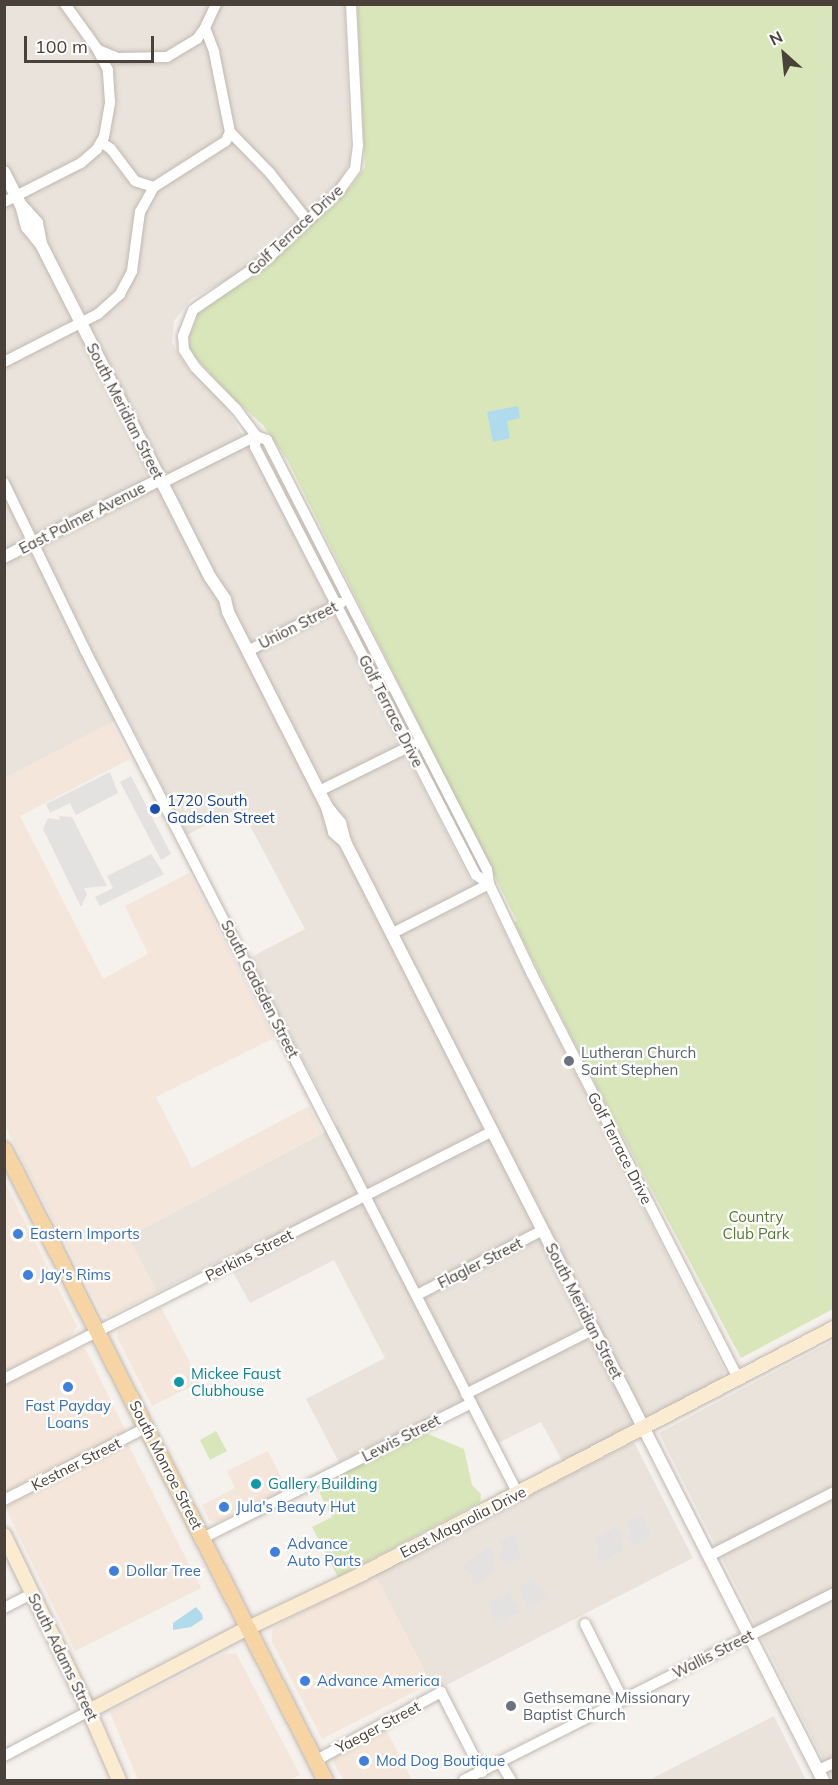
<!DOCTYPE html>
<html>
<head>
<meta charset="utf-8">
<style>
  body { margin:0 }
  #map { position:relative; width:838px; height:1785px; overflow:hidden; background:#f5f1ed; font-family:Mulish,sans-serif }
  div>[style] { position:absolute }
  .residential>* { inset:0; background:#e9e3db }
  .commercial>* { inset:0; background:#f4e6da }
  .green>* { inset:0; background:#d8e6b9 }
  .parking>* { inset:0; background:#e4e2e0 }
  .water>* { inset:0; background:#afdbec }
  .roads { filter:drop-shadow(0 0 2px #c0b8b0) drop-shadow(0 0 2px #c0b8b0) }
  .minor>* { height:10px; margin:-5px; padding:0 5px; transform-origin:5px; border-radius:5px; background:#fff }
  .tertiary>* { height:12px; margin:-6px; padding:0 6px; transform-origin:6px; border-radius:6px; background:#fff }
  .secondary>* { height:14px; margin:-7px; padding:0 7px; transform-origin:7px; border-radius:7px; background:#fbebd1 }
  .primary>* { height:15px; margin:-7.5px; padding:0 7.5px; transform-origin:7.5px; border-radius:7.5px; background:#f7d4a4 }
  .dots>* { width:16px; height:16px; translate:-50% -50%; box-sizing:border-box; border:3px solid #fff; border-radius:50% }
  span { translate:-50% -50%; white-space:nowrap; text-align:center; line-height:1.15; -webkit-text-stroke:4.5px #fff; paint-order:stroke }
  .street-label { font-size:15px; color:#49413a }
  .transit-label { font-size:15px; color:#164399 }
  .left { translate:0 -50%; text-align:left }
  .worship-label { font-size:15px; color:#5b616d }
  .park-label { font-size:15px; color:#557831 }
  .shop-label { font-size:15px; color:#366cbe }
  .culture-label { font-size:15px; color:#0d838f }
  .frame { position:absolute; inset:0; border:6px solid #49413a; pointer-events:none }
  .north { position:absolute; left:754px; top:24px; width:60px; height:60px; -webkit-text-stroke:4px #fff; paint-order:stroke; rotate:333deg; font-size:16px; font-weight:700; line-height:24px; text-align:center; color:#49413a }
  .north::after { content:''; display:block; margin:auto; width:21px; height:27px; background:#49413a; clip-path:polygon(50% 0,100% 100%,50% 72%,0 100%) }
  .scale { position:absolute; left:24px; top:36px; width:130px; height:27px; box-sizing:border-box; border:3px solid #49413a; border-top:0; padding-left:8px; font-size:18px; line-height:21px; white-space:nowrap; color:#49413a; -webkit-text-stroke:4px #fff; paint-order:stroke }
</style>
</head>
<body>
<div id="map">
  <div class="residential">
    <i style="clip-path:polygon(5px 5px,345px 5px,350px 162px,337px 185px,269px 251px,230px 278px,191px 299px,174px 321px,172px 343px,186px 366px,225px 405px,249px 447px,469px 878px,485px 894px,725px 1371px,719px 1381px,651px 1416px,646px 1416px,564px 1464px,541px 1422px,498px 1443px,474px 1399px,339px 1462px,306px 1399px,385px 1358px,334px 1260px,250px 1303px,225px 1258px,157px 1292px,128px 1237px,338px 1125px,249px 958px,305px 929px,240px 807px,187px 835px,126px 715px,5px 778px)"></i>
    <i style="clip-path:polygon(833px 1341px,833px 1779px,659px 1433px)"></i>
    <i style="clip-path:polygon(634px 1442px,693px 1558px,435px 1691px,375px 1575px)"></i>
    <i style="clip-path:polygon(774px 1716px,806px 1780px,649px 1780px)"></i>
  </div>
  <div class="commercial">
    <i style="clip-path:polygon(111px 722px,130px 759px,20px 816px,103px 979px,148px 954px,125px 906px,189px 873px,274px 1038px,156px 1097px,192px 1168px,309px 1106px,322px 1133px,128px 1237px,157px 1292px,108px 1317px,102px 1314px,5px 1126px,5px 778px)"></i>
    <i style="clip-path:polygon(4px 1180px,77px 1326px,70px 1338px,5px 1372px)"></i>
    <i style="clip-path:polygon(161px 1307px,200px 1382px,152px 1406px,117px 1337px,118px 1331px)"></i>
    <i style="clip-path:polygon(80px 1348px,86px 1350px,126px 1432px,5px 1493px,5px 1384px)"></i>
    <i style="clip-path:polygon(128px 1444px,201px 1588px,75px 1651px,5px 1507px)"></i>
    <i style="clip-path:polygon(268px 1451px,287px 1489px,225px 1519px,216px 1522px,209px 1520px,202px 1505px,235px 1488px,227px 1471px)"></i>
    <i style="clip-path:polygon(375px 1575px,431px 1683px,322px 1739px,272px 1642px,272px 1632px,274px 1627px)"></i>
    <i style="clip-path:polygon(236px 1653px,300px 1775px,289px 1780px,138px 1780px,110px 1712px,223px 1654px)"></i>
    <i style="clip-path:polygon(384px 1726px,412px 1780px,343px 1780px,333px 1761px,334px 1758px,341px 1750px)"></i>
  </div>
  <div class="green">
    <i style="clip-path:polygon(357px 5px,833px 5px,833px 1309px,741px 1358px,585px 1064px,514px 922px,517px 921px,288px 461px,263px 425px,234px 399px,194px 356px,187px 343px,198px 314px,211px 301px,252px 278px,350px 188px,365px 167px)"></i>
    <i style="clip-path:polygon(216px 1431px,227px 1451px,210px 1460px,200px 1440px)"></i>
    <i style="clip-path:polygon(428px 1434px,464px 1449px,472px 1485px,481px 1494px,480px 1502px,338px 1577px,312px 1527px,332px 1517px,320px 1494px,321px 1485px,407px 1439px)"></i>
  </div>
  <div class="parking">
    <i style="clip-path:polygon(110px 772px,118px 793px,76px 815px,70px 803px,50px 813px,46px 804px)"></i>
    <i style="clip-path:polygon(131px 776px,171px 854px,161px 860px,120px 782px)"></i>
    <i style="clip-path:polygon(59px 816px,72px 817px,107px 886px,84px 888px,87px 894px,81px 907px,43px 829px,48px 818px,60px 820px)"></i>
    <i style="clip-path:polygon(151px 854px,164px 874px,100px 906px,95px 897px,113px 888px,107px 876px)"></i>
    <i style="clip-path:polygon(641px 1515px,652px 1535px,633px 1545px,627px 1536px,620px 1540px,624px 1550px,599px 1563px,596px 1557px,600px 1550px,594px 1539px,617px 1527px,623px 1538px,628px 1536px,631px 1533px,625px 1523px)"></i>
    <i style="clip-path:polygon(515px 1533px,521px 1557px,505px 1565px,499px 1555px,504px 1552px,499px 1542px)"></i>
    <i style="clip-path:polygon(490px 1546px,495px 1557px,491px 1559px,496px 1569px,476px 1585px,472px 1582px,472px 1575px,461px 1566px)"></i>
    <i style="clip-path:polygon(533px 1579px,547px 1598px,528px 1608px,518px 1587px)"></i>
    <i style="clip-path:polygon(509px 1592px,520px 1612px,497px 1624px,487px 1603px)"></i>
  </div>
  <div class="water">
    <i style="clip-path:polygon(518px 406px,520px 418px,507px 421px,510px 438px,493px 442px,487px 412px)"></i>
    <i style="clip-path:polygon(196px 1607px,202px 1614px,203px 1619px,191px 1627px,173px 1630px,173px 1623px)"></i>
  </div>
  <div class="roads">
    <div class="minor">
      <i style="left:65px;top:4px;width:57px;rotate:54.3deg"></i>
      <i style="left:98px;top:50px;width:22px;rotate:22deg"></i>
      <i style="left:118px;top:58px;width:49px;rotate:-1.2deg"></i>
      <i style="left:167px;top:57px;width:35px;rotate:-31deg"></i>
      <i style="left:197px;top:39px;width:14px;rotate:-54deg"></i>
      <i style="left:216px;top:4px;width:26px;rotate:115deg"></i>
      <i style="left:205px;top:28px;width:26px;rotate:69deg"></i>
      <i style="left:214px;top:52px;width:82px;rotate:78.7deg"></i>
      <i style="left:230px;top:132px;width:57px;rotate:45.7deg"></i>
      <i style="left:270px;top:173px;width:60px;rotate:51.8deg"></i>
      <i style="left:351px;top:4px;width:141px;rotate:87.2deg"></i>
      <i style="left:358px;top:145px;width:24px;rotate:97deg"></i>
      <i style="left:355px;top:169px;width:29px;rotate:126deg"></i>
      <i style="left:338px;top:192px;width:99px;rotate:136.6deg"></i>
      <i style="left:266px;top:260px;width:88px;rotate:145.6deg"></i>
      <i style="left:193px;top:310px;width:28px;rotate:111deg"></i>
      <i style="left:183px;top:336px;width:14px;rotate:86deg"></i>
      <i style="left:184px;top:350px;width:20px;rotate:57deg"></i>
      <i style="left:195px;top:367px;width:59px;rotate:45.7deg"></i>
      <i style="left:236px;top:409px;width:34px;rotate:53deg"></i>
      <i style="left:256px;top:436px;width:12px;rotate:20deg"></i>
      <i style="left:267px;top:440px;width:482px;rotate:62.9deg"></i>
      <i style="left:487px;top:869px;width:15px;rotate:82deg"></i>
      <i style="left:489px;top:884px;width:100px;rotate:64.5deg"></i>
      <i style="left:532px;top:974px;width:453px;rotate:63deg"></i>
      <i style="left:101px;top:142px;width:12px;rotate:35deg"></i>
      <i style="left:111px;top:149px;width:40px;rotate:53deg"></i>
      <i style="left:135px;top:181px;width:20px;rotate:18deg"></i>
      <i style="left:154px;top:187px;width:85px;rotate:-32.6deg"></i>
      <i style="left:226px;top:141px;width:10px;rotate:-66deg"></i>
      <i style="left:4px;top:202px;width:86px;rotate:-26.9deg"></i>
      <i style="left:81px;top:163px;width:21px;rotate:-41deg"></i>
      <i style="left:97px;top:149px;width:14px;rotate:-60deg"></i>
      <i style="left:104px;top:137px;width:36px;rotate:-80deg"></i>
      <i style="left:110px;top:102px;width:32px;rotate:-94deg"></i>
      <i style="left:108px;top:70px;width:22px;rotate:-117deg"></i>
      <i style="left:4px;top:362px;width:106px;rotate:-27.1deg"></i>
      <i style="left:98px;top:314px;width:30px;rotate:-42deg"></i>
      <i style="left:120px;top:294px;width:26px;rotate:-62deg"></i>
      <i style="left:132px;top:271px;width:60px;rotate:-82.3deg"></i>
      <i style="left:140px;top:212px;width:29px;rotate:-61deg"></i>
      <i style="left:256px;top:436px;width:11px;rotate:95deg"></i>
      <i style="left:255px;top:447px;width:482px;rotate:62.7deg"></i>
      <i style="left:476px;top:875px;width:16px;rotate:35deg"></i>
      <i style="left:4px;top:483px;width:186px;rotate:64.1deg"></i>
      <i style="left:85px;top:650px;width:949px;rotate:62.84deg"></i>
      <i style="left:162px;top:483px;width:105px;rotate:-26.6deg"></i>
      <i style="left:248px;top:651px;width:105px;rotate:-27.3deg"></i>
      <i style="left:319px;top:791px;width:108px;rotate:-26.3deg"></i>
      <i style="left:391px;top:934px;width:110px;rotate:-27deg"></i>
      <i style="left:417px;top:1295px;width:142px;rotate:-27.3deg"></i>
      <i style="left:4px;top:1379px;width:548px;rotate:-26.89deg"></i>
      <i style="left:466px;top:1394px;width:144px;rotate:-26.9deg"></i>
      <i style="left:4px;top:1500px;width:161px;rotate:-27deg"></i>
      <i style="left:203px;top:1538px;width:300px;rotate:-26.7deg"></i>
      <i style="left:709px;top:1556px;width:140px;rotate:-27.1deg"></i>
      <i style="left:4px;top:1608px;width:31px;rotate:-27deg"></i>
      <i style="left:585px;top:1624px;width:85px;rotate:63.4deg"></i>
      <i style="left:4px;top:1756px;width:96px;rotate:-27.9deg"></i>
      <i style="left:315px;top:1761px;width:144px;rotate:-28.7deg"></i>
      <i style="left:441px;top:1692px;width:90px;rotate:62.9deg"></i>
      <i style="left:500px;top:1762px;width:21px;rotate:59deg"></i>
      <i style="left:818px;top:1770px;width:17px;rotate:-24deg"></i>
      <i style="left:464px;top:1780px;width:415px;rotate:-26.8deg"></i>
    </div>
    <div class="tertiary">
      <i style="left:4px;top:172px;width:37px;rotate:63deg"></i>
      <i style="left:21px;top:205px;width:23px;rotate:75deg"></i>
      <i style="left:27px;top:227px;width:22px;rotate:51deg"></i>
      <i style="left:41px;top:244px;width:373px;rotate:63.1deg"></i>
      <i style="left:210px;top:577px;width:27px;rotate:56deg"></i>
      <i style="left:225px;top:599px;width:13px;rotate:77deg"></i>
      <i style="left:228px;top:612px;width:219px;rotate:63.1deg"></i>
      <i style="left:327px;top:807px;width:26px;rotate:74deg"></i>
      <i style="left:334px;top:832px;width:15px;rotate:42deg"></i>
      <i style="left:345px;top:842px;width:1053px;rotate:63deg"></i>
      <i style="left:21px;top:205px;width:24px;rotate:48deg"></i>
      <i style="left:37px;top:223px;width:21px;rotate:79deg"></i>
      <i style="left:4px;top:557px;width:175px;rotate:-26.4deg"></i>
      <i style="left:327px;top:807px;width:21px;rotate:51deg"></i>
      <i style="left:340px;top:823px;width:20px;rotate:75deg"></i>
    </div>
    <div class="secondary">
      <i style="left:4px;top:1535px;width:195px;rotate:64.2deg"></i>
      <i style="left:89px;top:1711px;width:75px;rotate:66.5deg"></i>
      <i style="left:89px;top:1711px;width:179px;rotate:-27.6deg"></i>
      <i style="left:248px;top:1628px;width:126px;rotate:-25.3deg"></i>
      <i style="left:362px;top:1574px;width:532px;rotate:-27.53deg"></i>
    </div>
    <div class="primary">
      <i style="left:4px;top:1149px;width:708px;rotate:63.04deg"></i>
    </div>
  </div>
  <div class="dots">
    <i style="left:155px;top:809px;background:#1a4fb4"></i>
    <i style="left:569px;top:1061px;background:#6b7280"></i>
    <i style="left:18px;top:1234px;background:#3f7fe0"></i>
    <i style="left:28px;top:1275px;background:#3f7fe0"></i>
    <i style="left:179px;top:1382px;background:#0f9aa8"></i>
    <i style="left:68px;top:1387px;background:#3f7fe0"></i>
    <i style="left:256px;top:1484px;background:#0f9aa8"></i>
    <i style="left:224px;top:1507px;background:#3f7fe0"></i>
    <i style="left:275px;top:1552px;background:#3f7fe0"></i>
    <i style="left:114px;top:1571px;background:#3f7fe0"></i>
    <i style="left:305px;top:1681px;background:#3f7fe0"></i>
    <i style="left:511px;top:1706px;background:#6b7280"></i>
    <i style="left:364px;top:1761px;background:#3f7fe0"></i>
  </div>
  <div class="street-label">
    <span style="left:295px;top:230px;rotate:-43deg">Golf Terrace Drive</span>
    <span style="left:125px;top:411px;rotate:63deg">South Meridian Street</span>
    <span style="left:82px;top:518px;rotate:-27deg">East Palmer Avenue</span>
    <span style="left:298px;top:625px;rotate:-27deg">Union Street</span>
    <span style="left:391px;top:711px;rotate:63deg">Golf Terrace Drive</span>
    <span style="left:260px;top:989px;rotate:63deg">South Gadsden Street</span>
    <span style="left:620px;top:1148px;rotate:63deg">Golf Terrace Drive</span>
    <span style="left:249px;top:1255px;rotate:-27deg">Perkins Street</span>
    <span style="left:480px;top:1263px;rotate:-27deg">Flagler Street</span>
    <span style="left:584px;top:1311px;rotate:63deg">South Meridian Street</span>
    <span style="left:401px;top:1438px;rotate:-27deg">Lewis Street</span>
    <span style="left:76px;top:1464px;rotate:-27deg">Kestner Street</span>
    <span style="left:166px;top:1465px;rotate:63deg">South Monroe Street</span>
    <span style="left:463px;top:1522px;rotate:-27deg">East Magnolia Drive</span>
    <span style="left:713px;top:1654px;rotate:-27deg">Wallis Street</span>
    <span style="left:63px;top:1657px;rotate:64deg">South Adams Street</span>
    <span style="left:378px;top:1727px;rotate:-28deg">Yaeger Street</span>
  </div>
  <div class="transit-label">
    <span class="left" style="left:167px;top:809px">1720 South<br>Gadsden Street</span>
  </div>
  <div class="worship-label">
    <span class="left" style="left:581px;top:1061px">Lutheran Church<br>Saint Stephen</span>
    <span class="left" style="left:523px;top:1706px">Gethsemane Missionary<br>Baptist Church</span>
  </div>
  <div class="park-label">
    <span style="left:756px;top:1225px">Country<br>Club Park</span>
  </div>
  <div class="shop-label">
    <span class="left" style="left:30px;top:1234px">Eastern Imports</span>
    <span class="left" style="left:40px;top:1275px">Jay's Rims</span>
    <span style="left:68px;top:1414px">Fast Payday<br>Loans</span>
    <span class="left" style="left:236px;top:1507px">Jula's Beauty Hut</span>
    <span class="left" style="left:287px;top:1552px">Advance<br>Auto Parts</span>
    <span class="left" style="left:126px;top:1571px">Dollar Tree</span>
    <span class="left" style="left:317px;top:1681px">Advance America</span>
    <span class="left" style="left:376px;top:1761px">Mod Dog Boutique</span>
  </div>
  <div class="culture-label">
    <span class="left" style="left:191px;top:1382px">Mickee Faust<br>Clubhouse</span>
    <span class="left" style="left:268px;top:1484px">Gallery Building</span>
  </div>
  <div class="frame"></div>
  <div class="north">N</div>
  <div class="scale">100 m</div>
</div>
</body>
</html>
